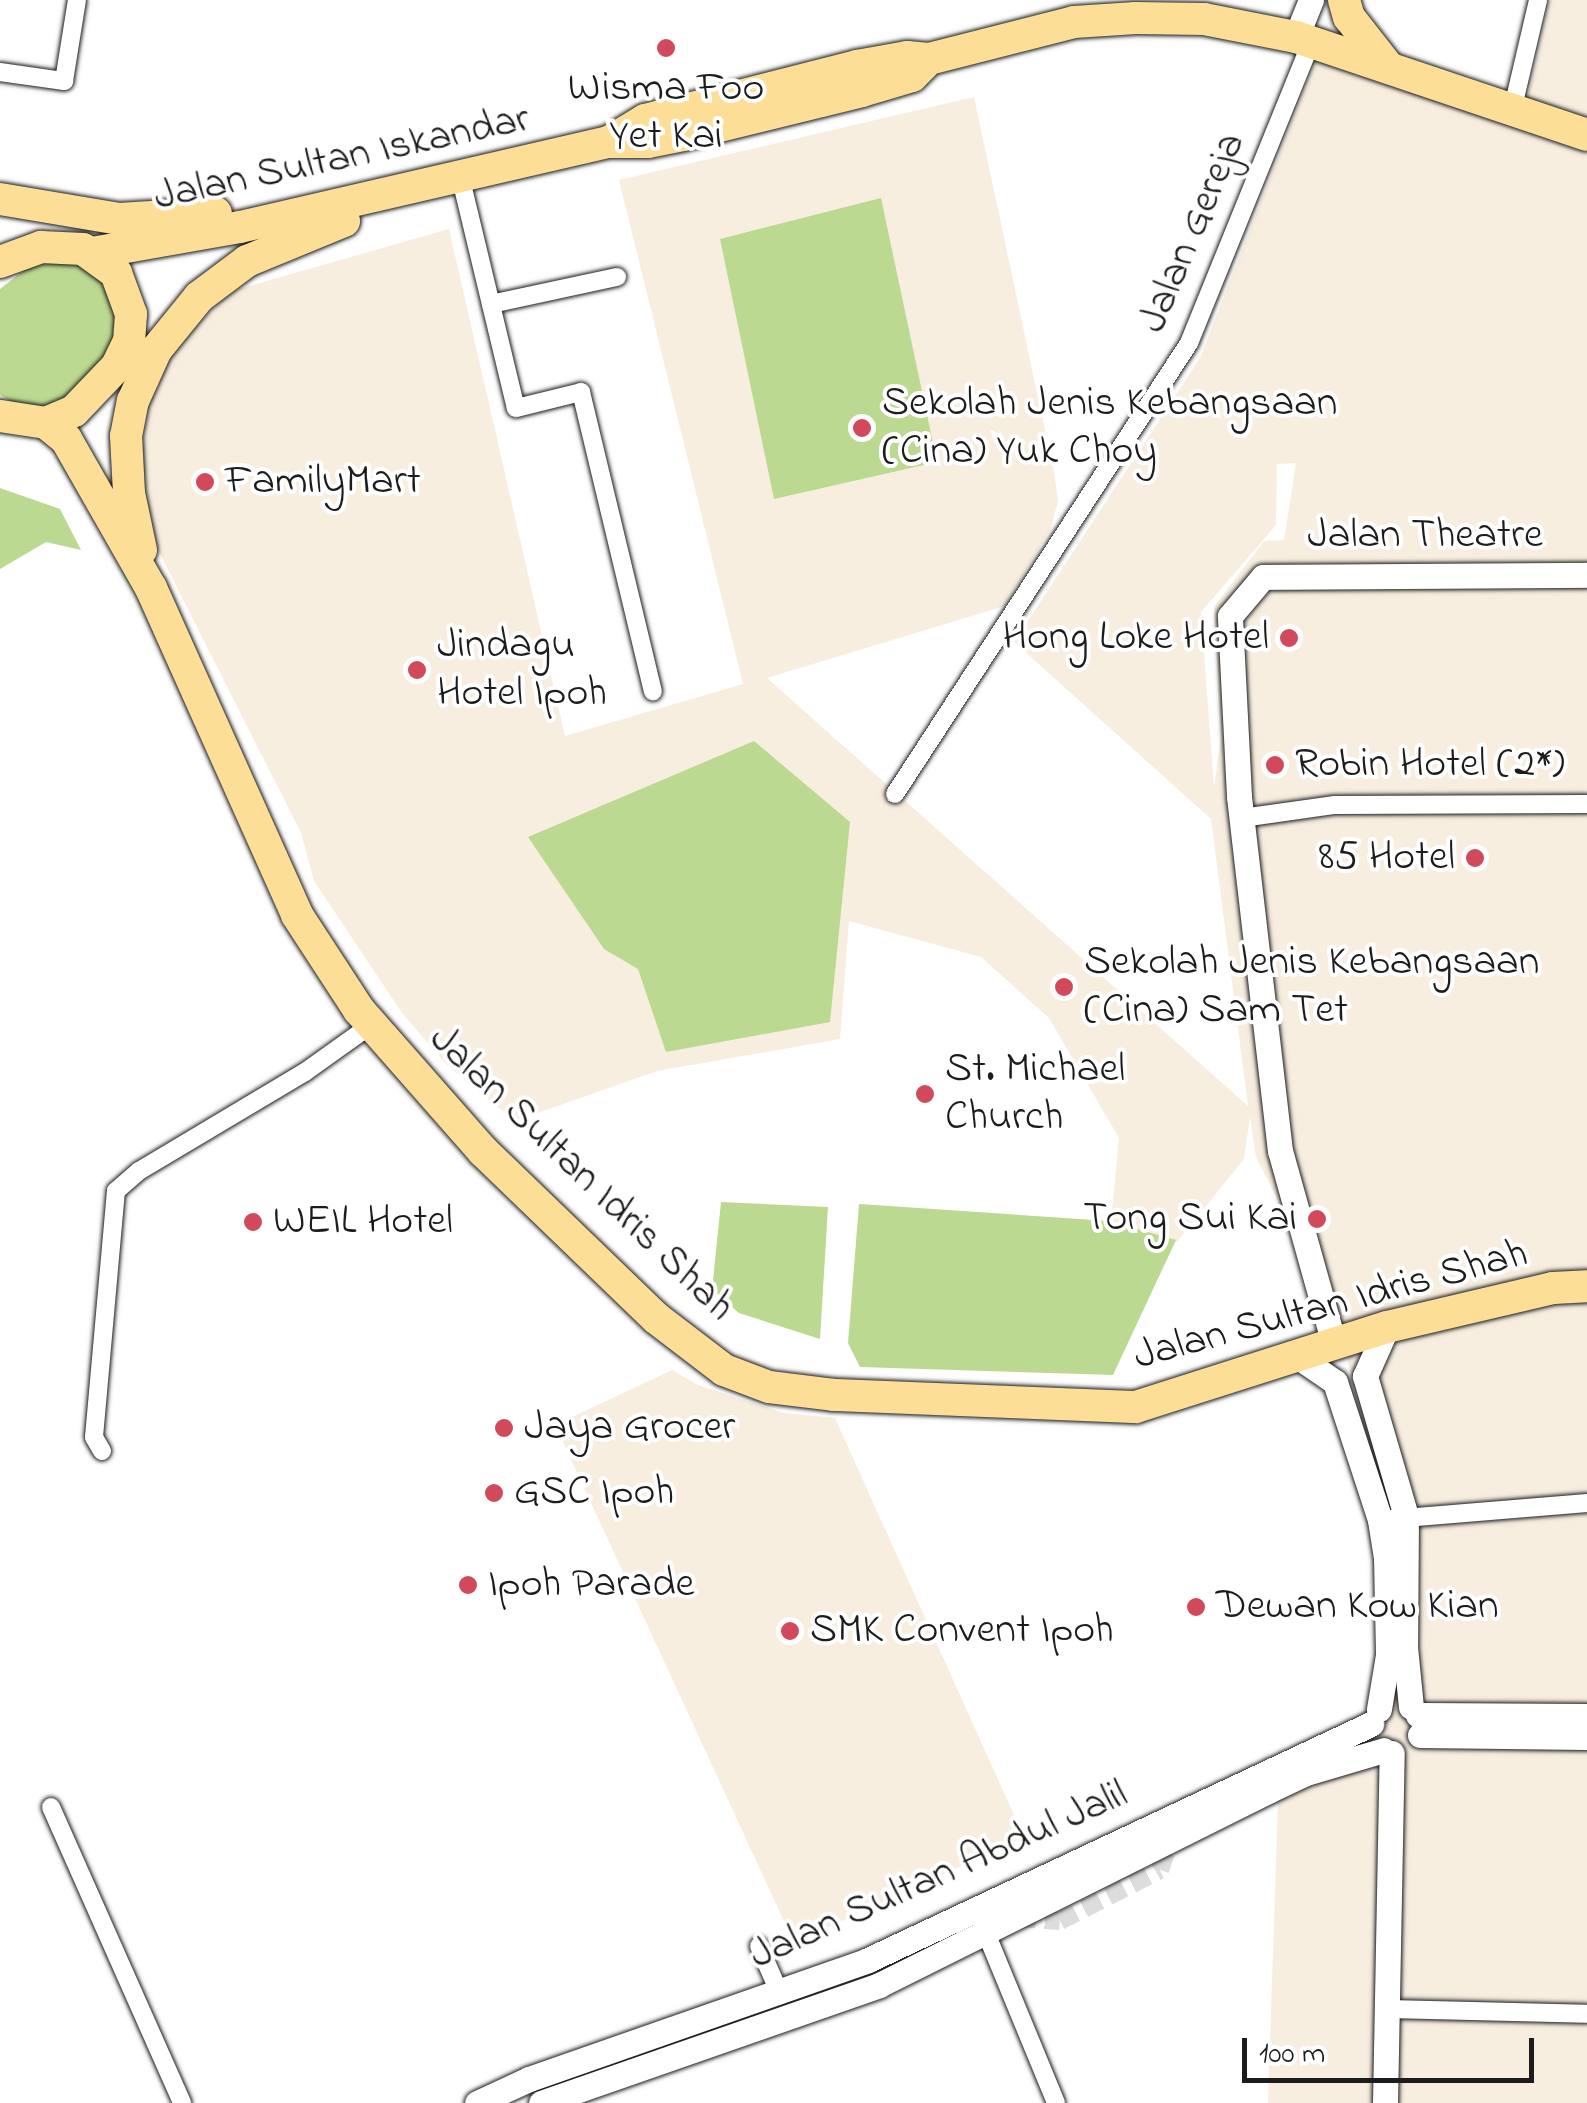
<!DOCTYPE html>
<html>
<head>
<meta charset="utf-8">
<style>
  body { margin:0 }
  #map { position:relative; width:1587px; height:2103px; overflow:hidden; background:#fff; font-family:"Indie Flower",sans-serif }
  div>[style] { position:absolute }
  .built>* { inset:0; background:#f7eee0 }
  .green>* { inset:0; background:#bcd991 }
  .street-tunnel>* { height:18px; margin-top:-9px; transform-origin:0; background:repeating-linear-gradient(90deg,#ddd 0 18px,transparent 0 27px) }
  .roads { filter:drop-shadow(0 0 2px #1c1c1c) drop-shadow(0 0 2px #1c1c1c) }
  .street>* { height:18px; margin:-9px; padding:0 9px; transform-origin:9px; border-radius:9px; background:#fff }
  .secondary>* { height:25px; margin:-12.5px; padding:0 12.5px; transform-origin:12.5px; border-radius:12.5px; background:#fff }
  .highway>* { height:32px; margin:-16px; padding:0 16px; transform-origin:16px; border-radius:16px; background:#fdde96 }
  .dots>* { width:28px; height:28px; translate:-50% -50%; box-sizing:border-box; border:5px solid #fff; border-radius:50% }
  span { translate:-50% -50%; white-space:nowrap; text-align:center; line-height:1.15; -webkit-text-stroke:8px #fff; paint-order:stroke }
  .poi-label { font-size:42px; color:#1c1c1c }
  .left { translate:0 -50%; text-align:left }
  .right { translate:-100% -50%; text-align:right }
  .street-label { font-size:42px; color:#1c1c1c }
  .scale { position:absolute; left:1242px; top:2038px; width:292px; height:45px; box-sizing:border-box; border:5px solid #1c1c1c; border-top:0; padding-left:12px; font-size:30px; line-height:35px; white-space:nowrap; color:#1c1c1c; -webkit-text-stroke:8px #fff; paint-order:stroke }
</style>
</head>
<body>
<div id="map">
  <div class="built">
    <i style="clip-path:polygon(evenodd,1550px 0,1587px 0,1587px 2103px,1268px 2103px,1278px 1799px,1369px 1762px,1391px 1516px,1333px 1309px,1256px 1157px,1250px 1117px,1244px 1159px,1177px 1242px,1111px 1221px,1119px 1138px,1049px 1018px,981px 957px,849px 921px,840px 1039px,657px 1071px,515px 1121px,447px 1065px,402px 1013px,314px 881px,301px 833px,147px 528px,139px 471px,151px 398px,175px 348px,231px 291px,449px 229px,565px 736px,743px 684px,619px 180px,974px 97px,1054px 472px,1058px 501px,1051px 528px,1005px 606px,767px 678px,1248px 1106px,1211px 819px,1014px 642px,1200px 358px,1317px 57px,1524px 113px,1550px 0,1296px 463px,1284px 540px,1264px 541px,1214px 607px,1221px 737px,1214px 787px,1201px 612px,1276px 525px,1277px 464px,1296px 463px)"></i>
    <i style="clip-path:polygon(672px 1370px,698px 1385px,784px 1413px,835px 1418px,1024px 1837px,794px 1943px,555px 1425px)"></i>
  </div>
  <div class="green">
    <i style="clip-path:polygon(881px 198px,937px 462px,774px 499px,720px 239px)"></i>
    <i style="clip-path:polygon(68px 258px,115px 287px,117px 348px,62px 407px,21px 407px,0 395px,0 289px,28px 267px)"></i>
    <i style="clip-path:polygon(0 488px,60px 509px,81px 550px,46px 542px,0 569px)"></i>
    <i style="clip-path:polygon(754px 741px,850px 822px,830px 1022px,666px 1052px,638px 969px,604px 949px,528px 837px)"></i>
    <i style="clip-path:polygon(721px 1202px,828px 1207px,820px 1339px,739px 1313px,712px 1290px)"></i>
    <i style="clip-path:polygon(859px 1204px,1109px 1221px,1176px 1240px,1113px 1375px,860px 1367px,848px 1343px)"></i>
  </div>
  <div class="street-tunnel">
    <i style="left:1018px;top:1918px;width:42px;rotate:4.1deg"></i>
    <i style="left:1060px;top:1921px;width:112px;rotate:-27deg"></i>
    <i style="left:1160px;top:1870px;width:34px;rotate:-71deg"></i>
  </div>
  <div class="roads">
    <div class="street">
      <i style="left:0;top:72px;width:65px;rotate:8deg"></i>
      <i style="left:64px;top:81px;width:82px;rotate:-80.9deg"></i>
      <i style="left:1513px;top:107px;width:110px;rotate:-76.8deg"></i>
      <i style="left:463px;top:188px;width:226px;rotate:76.5deg"></i>
      <i style="left:516px;top:408px;width:67px;rotate:-13.8deg"></i>
      <i style="left:581px;top:392px;width:308px;rotate:76.5deg"></i>
      <i style="left:491px;top:304px;width:129px;rotate:-12.1deg"></i>
      <i style="left:895px;top:794px;width:538px;rotate:-56.9deg"></i>
      <i style="left:1189px;top:343px;width:324px;rotate:-67.9deg"></i>
      <i style="left:1242px;top:818px;width:94px;rotate:-8deg"></i>
      <i style="left:1335px;top:805px;width:252px;rotate:-0.2deg"></i>
      <i style="left:102px;top:1451px;width:16px;rotate:-120deg"></i>
      <i style="left:94px;top:1437px;width:247px;rotate:-84.9deg"></i>
      <i style="left:116px;top:1191px;width:30px;rotate:-41deg"></i>
      <i style="left:139px;top:1171px;width:193px;rotate:-30.8deg"></i>
      <i style="left:305px;top:1072px;width:81px;rotate:-35.5deg"></i>
      <i style="left:1380px;top:1520px;width:208px;rotate:-4.7deg"></i>
      <i style="left:51px;top:1807px;width:324px;rotate:66.1deg"></i>
      <i style="left:986px;top:1933px;width:184px;rotate:67.6deg"></i>
      <i style="left:759px;top:1946px;width:52px;rotate:66.4deg"></i>
      <i style="left:1387px;top:2009px;width:200px;rotate:1.4deg"></i>
    </div>
    <div class="secondary">
      <i style="left:1296px;top:37px;width:40px;rotate:-68deg"></i>
      <i style="left:1387px;top:1327px;width:54px;rotate:114.2deg"></i>
      <i style="left:1365px;top:1376px;width:146px;rotate:73.7deg"></i>
      <i style="left:1406px;top:1516px;width:131px;rotate:90.4deg"></i>
      <i style="left:1405px;top:1647px;width:60px;rotate:84.3deg"></i>
      <i style="left:1334px;top:1344px;width:200px;rotate:-105.6deg"></i>
      <i style="left:1280px;top:1151px;width:357px;rotate:-96.6deg"></i>
      <i style="left:1239px;top:796px;width:180px;rotate:-92.9deg"></i>
      <i style="left:1230px;top:616px;width:51px;rotate:-49.8deg"></i>
      <i style="left:1263px;top:577px;width:324px;rotate:-0.4deg"></i>
      <i style="left:1297px;top:1356px;width:46px;rotate:34.4deg"></i>
      <i style="left:1335px;top:1382px;width:145px;rotate:71.9deg"></i>
      <i style="left:1380px;top:1520px;width:37px;rotate:81deg"></i>
      <i style="left:1386px;top:1557px;width:98px;rotate:88.8deg"></i>
      <i style="left:1388px;top:1655px;width:55px;rotate:99.5deg"></i>
      <i style="left:1418px;top:1715px;width:169px;rotate:0.3deg"></i>
      <i style="left:1420px;top:1735px;width:167px;rotate:0.7deg"></i>
      <i style="left:477px;top:2103px;width:57px;rotate:-24.8deg"></i>
      <i style="left:529px;top:2079px;width:359px;rotate:-19.3deg"></i>
      <i style="left:868px;top:1960px;width:556px;rotate:-25.14deg"></i>
      <i style="left:541px;top:2103px;width:358px;rotate:-19.2deg"></i>
      <i style="left:879px;top:1985px;width:435px;rotate:-26.5deg"></i>
      <i style="left:1268px;top:1791px;width:42px;rotate:-25.3deg"></i>
      <i style="left:1306px;top:1773px;width:81px;rotate:-16.4deg"></i>
      <i style="left:1385px;top:2103px;width:350px;rotate:-88.9deg"></i>
    </div>
    <div class="highway">
      <i style="left:1344px;top:0;width:18px;rotate:74deg"></i>
      <i style="left:1349px;top:17px;width:63px;rotate:52deg"></i>
      <i style="left:609px;top:142px;width:42px;rotate:-31.4deg"></i>
      <i style="left:645px;top:120px;width:219px;rotate:-14.3deg"></i>
      <i style="left:857px;top:66px;width:51px;rotate:-10.2deg"></i>
      <i style="left:907px;top:57px;width:22px;rotate:5deg"></i>
      <i style="left:929px;top:59px;width:150px;rotate:-14.3deg"></i>
      <i style="left:1074px;top:22px;width:62px;rotate:-3.7deg"></i>
      <i style="left:1136px;top:18px;width:68px;rotate:0.8deg"></i>
      <i style="left:1204px;top:19px;width:94px;rotate:11.1deg"></i>
      <i style="left:1296px;top:37px;width:307px;rotate:18.6deg"></i>
      <i style="left:0;top:199px;width:121px;rotate:9.5deg"></i>
      <i style="left:119px;top:219px;width:97px;rotate:-3.5deg"></i>
      <i style="left:92px;top:253px;width:150px;rotate:-10deg"></i>
      <i style="left:240px;top:227px;width:379px;rotate:-13deg"></i>
      <i style="left:609px;top:142px;width:39px"></i>
      <i style="left:648px;top:142px;width:36px;rotate:-11deg"></i>
      <i style="left:683px;top:135px;width:184px;rotate:-13.8deg"></i>
      <i style="left:862px;top:91px;width:52px;rotate:-16.7deg"></i>
      <i style="left:912px;top:76px;width:16px;rotate:-45deg"></i>
      <i style="left:0;top:262px;width:44px;rotate:-20.1deg"></i>
      <i style="left:41px;top:247px;width:42px;rotate:2.7deg"></i>
      <i style="left:83px;top:249px;width:41px;rotate:36deg"></i>
      <i style="left:116px;top:273px;width:44px;rotate:69.9deg"></i>
      <i style="left:131px;top:314px;width:27px;rotate:94deg"></i>
      <i style="left:129px;top:341px;width:28px;rotate:116deg"></i>
      <i style="left:117px;top:366px;width:62px;rotate:133.7deg"></i>
      <i style="left:74px;top:411px;width:30px;rotate:157deg"></i>
      <i style="left:46px;top:423px;width:47px;rotate:-171.3deg"></i>
      <i style="left:46px;top:423px;width:26px;rotate:39deg"></i>
      <i style="left:66px;top:439px;width:172px;rotate:60.3deg"></i>
      <i style="left:151px;top:588px;width:358px;rotate:65.9deg"></i>
      <i style="left:297px;top:915px;width:113px;rotate:56.9deg"></i>
      <i style="left:359px;top:1010px;width:188px;rotate:48.7deg"></i>
      <i style="left:483px;top:1151px;width:240px;rotate:44deg"></i>
      <i style="left:656px;top:1318px;width:86px;rotate:37.4deg"></i>
      <i style="left:724px;top:1370px;width:48px;rotate:20.7deg"></i>
      <i style="left:769px;top:1387px;width:65px;rotate:7deg"></i>
      <i style="left:834px;top:1395px;width:302px;rotate:2.3deg"></i>
      <i style="left:1136px;top:1407px;width:263px;rotate:-17.7deg"></i>
      <i style="left:1387px;top:1327px;width:171px;rotate:-13.2deg"></i>
      <i style="left:1553px;top:1288px;width:34px;rotate:-3deg"></i>
      <i style="left:141px;top:550px;width:58px;rotate:-101.9deg"></i>
      <i style="left:129px;top:493px;width:57px;rotate:-93deg"></i>
      <i style="left:126px;top:436px;width:36px;rotate:-79deg"></i>
      <i style="left:133px;top:401px;width:56px;rotate:-65.7deg"></i>
      <i style="left:156px;top:350px;width:68px;rotate:-50.9deg"></i>
      <i style="left:199px;top:297px;width:60px;rotate:-36.9deg"></i>
      <i style="left:247px;top:261px;width:105px;rotate:-22.4deg"></i>
    </div>
  </div>
  <div class="dots">
    <i style="left:666px;top:48px;background:#d1495b"></i>
    <i style="left:862px;top:428px;background:#d1495b"></i>
    <i style="left:205px;top:482px;background:#d1495b"></i>
    <i style="left:1289px;top:638px;background:#d1495b"></i>
    <i style="left:417px;top:670px;background:#d1495b"></i>
    <i style="left:1275px;top:765px;background:#d1495b"></i>
    <i style="left:1475px;top:858px;background:#d1495b"></i>
    <i style="left:1064px;top:987px;background:#d1495b"></i>
    <i style="left:925px;top:1094px;background:#d1495b"></i>
    <i style="left:1317px;top:1219px;background:#d1495b"></i>
    <i style="left:253px;top:1222px;background:#d1495b"></i>
    <i style="left:504px;top:1428px;background:#d1495b"></i>
    <i style="left:494px;top:1493px;background:#d1495b"></i>
    <i style="left:468px;top:1585px;background:#d1495b"></i>
    <i style="left:1196px;top:1607px;background:#d1495b"></i>
    <i style="left:790px;top:1631px;background:#d1495b"></i>
  </div>
  <div class="poi-label">
    <span style="left:666px;top:113px">Wisma Foo<br>Yet Kai</span>
    <span class="left" style="left:882px;top:428px">Sekolah Jenis Kebangsaan<br>(Cina) Yuk Choy</span>
    <span class="left" style="left:225px;top:482px">FamilyMart</span>
    <span class="right" style="left:1269px;top:638px">Hong Loke Hotel</span>
    <span class="left" style="left:437px;top:670px">Jindagu<br>Hotel Ipoh</span>
    <span class="left" style="left:1295px;top:765px">Robin Hotel (2*)</span>
    <span class="right" style="left:1455px;top:858px">85 Hotel</span>
    <span class="left" style="left:1084px;top:987px">Sekolah Jenis Kebangsaan<br>(Cina) Sam Tet</span>
    <span class="left" style="left:945px;top:1094px">St. Michael<br>Church</span>
    <span class="right" style="left:1297px;top:1219px">Tong Sui Kai</span>
    <span class="left" style="left:273px;top:1222px">WEIL Hotel</span>
    <span class="left" style="left:524px;top:1428px">Jaya Grocer</span>
    <span class="left" style="left:514px;top:1493px">GSC Ipoh</span>
    <span class="left" style="left:488px;top:1585px">Ipoh Parade</span>
    <span class="left" style="left:1216px;top:1607px">Dewan Kow Kian</span>
    <span class="left" style="left:810px;top:1631px">SMK Convent Ipoh</span>
  </div>
  <div class="street-label">
    <span style="left:342px;top:159px;rotate:-12deg">Jalan Sultan Iskandar</span>
    <span style="left:1193px;top:233px;rotate:-67deg">Jalan Gereja</span>
    <span style="left:1425px;top:536px">Jalan Theatre</span>
    <span style="left:581px;top:1174px;rotate:44deg">Jalan Sultan Idris Shah</span>
    <span style="left:1331px;top:1306px;rotate:-15deg">Jalan Sultan Idris Shah</span>
    <span style="left:939px;top:1876px;rotate:-24deg">Jalan Sultan Abdul Jalil</span>
  </div>
  <div class="scale">100 m</div>
</div>
</body>
</html>
